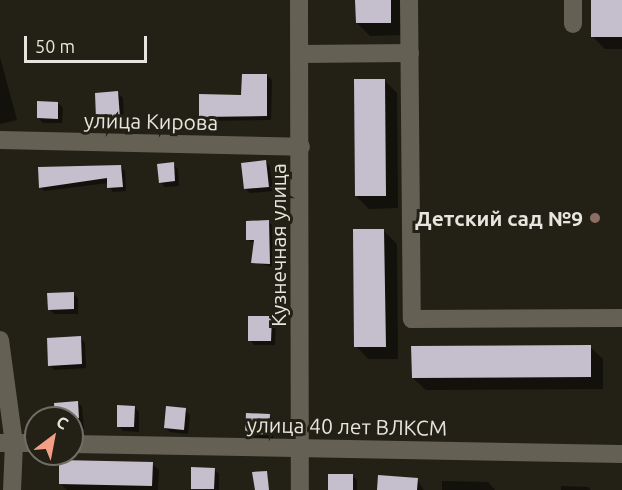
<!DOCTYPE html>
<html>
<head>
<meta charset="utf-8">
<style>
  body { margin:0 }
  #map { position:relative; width:622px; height:490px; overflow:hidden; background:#232015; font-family:Ubuntu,sans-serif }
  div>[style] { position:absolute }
  .shadow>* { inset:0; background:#0007 }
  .building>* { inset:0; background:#c5becc }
  .minor>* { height:18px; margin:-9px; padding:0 9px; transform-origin:9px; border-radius:9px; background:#646054 }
  .dots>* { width:16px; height:16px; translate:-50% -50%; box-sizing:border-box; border:3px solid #232015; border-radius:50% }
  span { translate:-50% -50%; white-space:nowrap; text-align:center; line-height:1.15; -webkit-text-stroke:6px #232015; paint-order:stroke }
  .street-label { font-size:21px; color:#e7e5de }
  .poi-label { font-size:21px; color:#e7e5de; font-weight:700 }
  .right { translate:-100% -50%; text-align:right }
  .north { position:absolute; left:24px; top:406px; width:60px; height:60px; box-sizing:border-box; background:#232015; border:2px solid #716f65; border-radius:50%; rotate:32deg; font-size:16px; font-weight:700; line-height:24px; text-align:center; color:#e7e5de }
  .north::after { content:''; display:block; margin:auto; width:21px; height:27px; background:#f49e86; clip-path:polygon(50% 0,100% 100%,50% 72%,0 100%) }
  .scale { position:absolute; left:24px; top:36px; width:123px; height:27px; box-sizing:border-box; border:3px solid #e7e5de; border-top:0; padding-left:8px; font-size:18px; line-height:21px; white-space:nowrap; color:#e7e5de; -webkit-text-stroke:4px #232015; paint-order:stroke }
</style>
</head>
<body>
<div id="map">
  <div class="shadow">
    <i style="clip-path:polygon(357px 0,403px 0,403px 35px,370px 36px,357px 23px)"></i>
    <i style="clip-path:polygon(592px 0,622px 0,622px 49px,605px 49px,592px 36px)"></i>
    <i style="clip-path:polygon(0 57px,17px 120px,0 124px)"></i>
    <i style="clip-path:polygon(267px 75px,272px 80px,271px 120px,205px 121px,200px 116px,243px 96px)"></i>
    <i style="clip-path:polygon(384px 80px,397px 93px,398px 208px,369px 209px,356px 196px)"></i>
    <i style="clip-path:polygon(118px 93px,123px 98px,124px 122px,103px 123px,98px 118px)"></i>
    <i style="clip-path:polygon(58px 103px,63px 108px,62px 123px,43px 123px,38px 118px)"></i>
    <i style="clip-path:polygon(266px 162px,270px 167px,273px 191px,250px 193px,245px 188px)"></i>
    <i style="clip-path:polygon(173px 164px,178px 169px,179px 186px,165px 187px,160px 182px)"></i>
    <i style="clip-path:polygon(120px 166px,125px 171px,126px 191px,113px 192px,108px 183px,44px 191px,40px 187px)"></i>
    <i style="clip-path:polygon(268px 222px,272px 225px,273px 267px,253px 262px,255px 243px,248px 240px)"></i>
    <i style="clip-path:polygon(384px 231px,397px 244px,398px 359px,368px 359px,356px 346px)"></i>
    <i style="clip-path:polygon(73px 294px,78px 298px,78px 314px,54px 314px,49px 309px)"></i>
    <i style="clip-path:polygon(271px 317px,276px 322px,275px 345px,254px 345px,250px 340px)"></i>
    <i style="clip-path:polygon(80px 338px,85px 343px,86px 368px,54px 370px,50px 365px)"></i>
    <i style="clip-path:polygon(590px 347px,603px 359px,603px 389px,426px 390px,413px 378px)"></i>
    <i style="clip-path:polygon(78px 402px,82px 407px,84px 429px,72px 430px,72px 418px,57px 418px)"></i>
    <i style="clip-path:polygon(134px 407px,139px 412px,139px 432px,123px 431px,118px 426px)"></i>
    <i style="clip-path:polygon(185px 410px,190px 415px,188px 434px,170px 432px,165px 428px)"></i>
    <i style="clip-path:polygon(269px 416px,274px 420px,273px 439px,252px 437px,247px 433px)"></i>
    <i style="clip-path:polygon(152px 464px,159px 470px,158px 490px,67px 490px,60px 483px)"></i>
    <i style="clip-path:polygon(214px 469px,219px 474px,219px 490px,192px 488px)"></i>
    <i style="clip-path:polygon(352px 476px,357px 480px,357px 490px,330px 490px)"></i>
    <i style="clip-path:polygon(417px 480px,424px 490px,378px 490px)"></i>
    <i style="clip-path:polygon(442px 481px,488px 482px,495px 490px,442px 490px)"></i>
    <i style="clip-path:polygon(561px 486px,588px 487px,591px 490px,561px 490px)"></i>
  </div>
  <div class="building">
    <i style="clip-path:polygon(355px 0,391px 0,391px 23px,356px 23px)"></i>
    <i style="clip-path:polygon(591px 0,622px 0,622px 37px,591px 37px)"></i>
    <i style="clip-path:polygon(242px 74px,267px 74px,267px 116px,199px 117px,199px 94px,241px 95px)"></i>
    <i style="clip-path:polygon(354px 79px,385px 79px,386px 196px,355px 196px)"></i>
    <i style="clip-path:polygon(118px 91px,120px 118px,96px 119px,95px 93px)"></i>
    <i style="clip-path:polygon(37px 101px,58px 102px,58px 119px,37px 118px)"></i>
    <i style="clip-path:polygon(266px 160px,269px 187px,244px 189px,241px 163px)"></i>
    <i style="clip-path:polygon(174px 162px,175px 181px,159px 183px,157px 164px)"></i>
    <i style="clip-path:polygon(121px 165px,123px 187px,107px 188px,107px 178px,39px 188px,38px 167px)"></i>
    <i style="clip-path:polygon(269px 220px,270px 264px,251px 263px,254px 240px,246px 240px,246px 221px)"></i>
    <i style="clip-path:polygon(353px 229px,384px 229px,386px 347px,354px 347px)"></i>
    <i style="clip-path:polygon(74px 292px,74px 309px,48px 310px,47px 293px)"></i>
    <i style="clip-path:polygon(248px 316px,272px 316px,271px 341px,248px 341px)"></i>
    <i style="clip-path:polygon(81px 336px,82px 364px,48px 366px,47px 338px)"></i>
    <i style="clip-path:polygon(591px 345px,591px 377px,412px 378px,411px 346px)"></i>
    <i style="clip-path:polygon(78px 401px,79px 418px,55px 418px,54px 403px)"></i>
    <i style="clip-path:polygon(117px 405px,135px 406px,134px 427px,117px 427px)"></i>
    <i style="clip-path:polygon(166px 406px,186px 408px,184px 430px,164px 428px)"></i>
    <i style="clip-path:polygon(246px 413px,270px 414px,269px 435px,245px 433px)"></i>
    <i style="clip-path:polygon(59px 460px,153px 462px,152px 486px,59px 484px)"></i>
    <i style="clip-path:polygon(191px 467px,215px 468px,214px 489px,191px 489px)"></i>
    <i style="clip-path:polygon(267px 471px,269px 490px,255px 490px,252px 472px)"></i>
    <i style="clip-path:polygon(328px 474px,353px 474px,353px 490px,328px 490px)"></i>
    <i style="clip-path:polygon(378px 475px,418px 478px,417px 490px,377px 490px)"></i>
  </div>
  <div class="minor">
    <i style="left:299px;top:0;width:490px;rotate:89.9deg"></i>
    <i style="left:409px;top:0;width:319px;rotate:89.5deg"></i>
    <i style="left:412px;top:319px;width:210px;rotate:-0.3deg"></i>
    <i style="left:573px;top:0;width:24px;rotate:90deg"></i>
    <i style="left:300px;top:54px;width:110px;rotate:-0.5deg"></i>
    <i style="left:0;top:140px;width:301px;rotate:1.3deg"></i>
    <i style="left:0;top:340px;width:104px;rotate:82.3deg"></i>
    <i style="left:14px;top:443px;width:47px;rotate:92.4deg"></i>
    <i style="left:0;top:443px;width:36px"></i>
    <i style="left:72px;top:444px;width:550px;rotate:1.04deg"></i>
  </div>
  <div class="dots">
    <i style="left:595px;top:218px;background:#8d6e63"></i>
  </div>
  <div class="street-label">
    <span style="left:151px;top:121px;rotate:1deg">улица Кирова</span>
    <span style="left:278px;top:245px;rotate:-90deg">Кузнечная улица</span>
    <span style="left:347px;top:426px;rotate:1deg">улица 40 лет ВЛКСМ</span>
  </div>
  <div class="poi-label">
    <span class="right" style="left:583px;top:218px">Детский сад №9</span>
  </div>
  <div class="north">С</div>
  <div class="scale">50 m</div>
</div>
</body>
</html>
